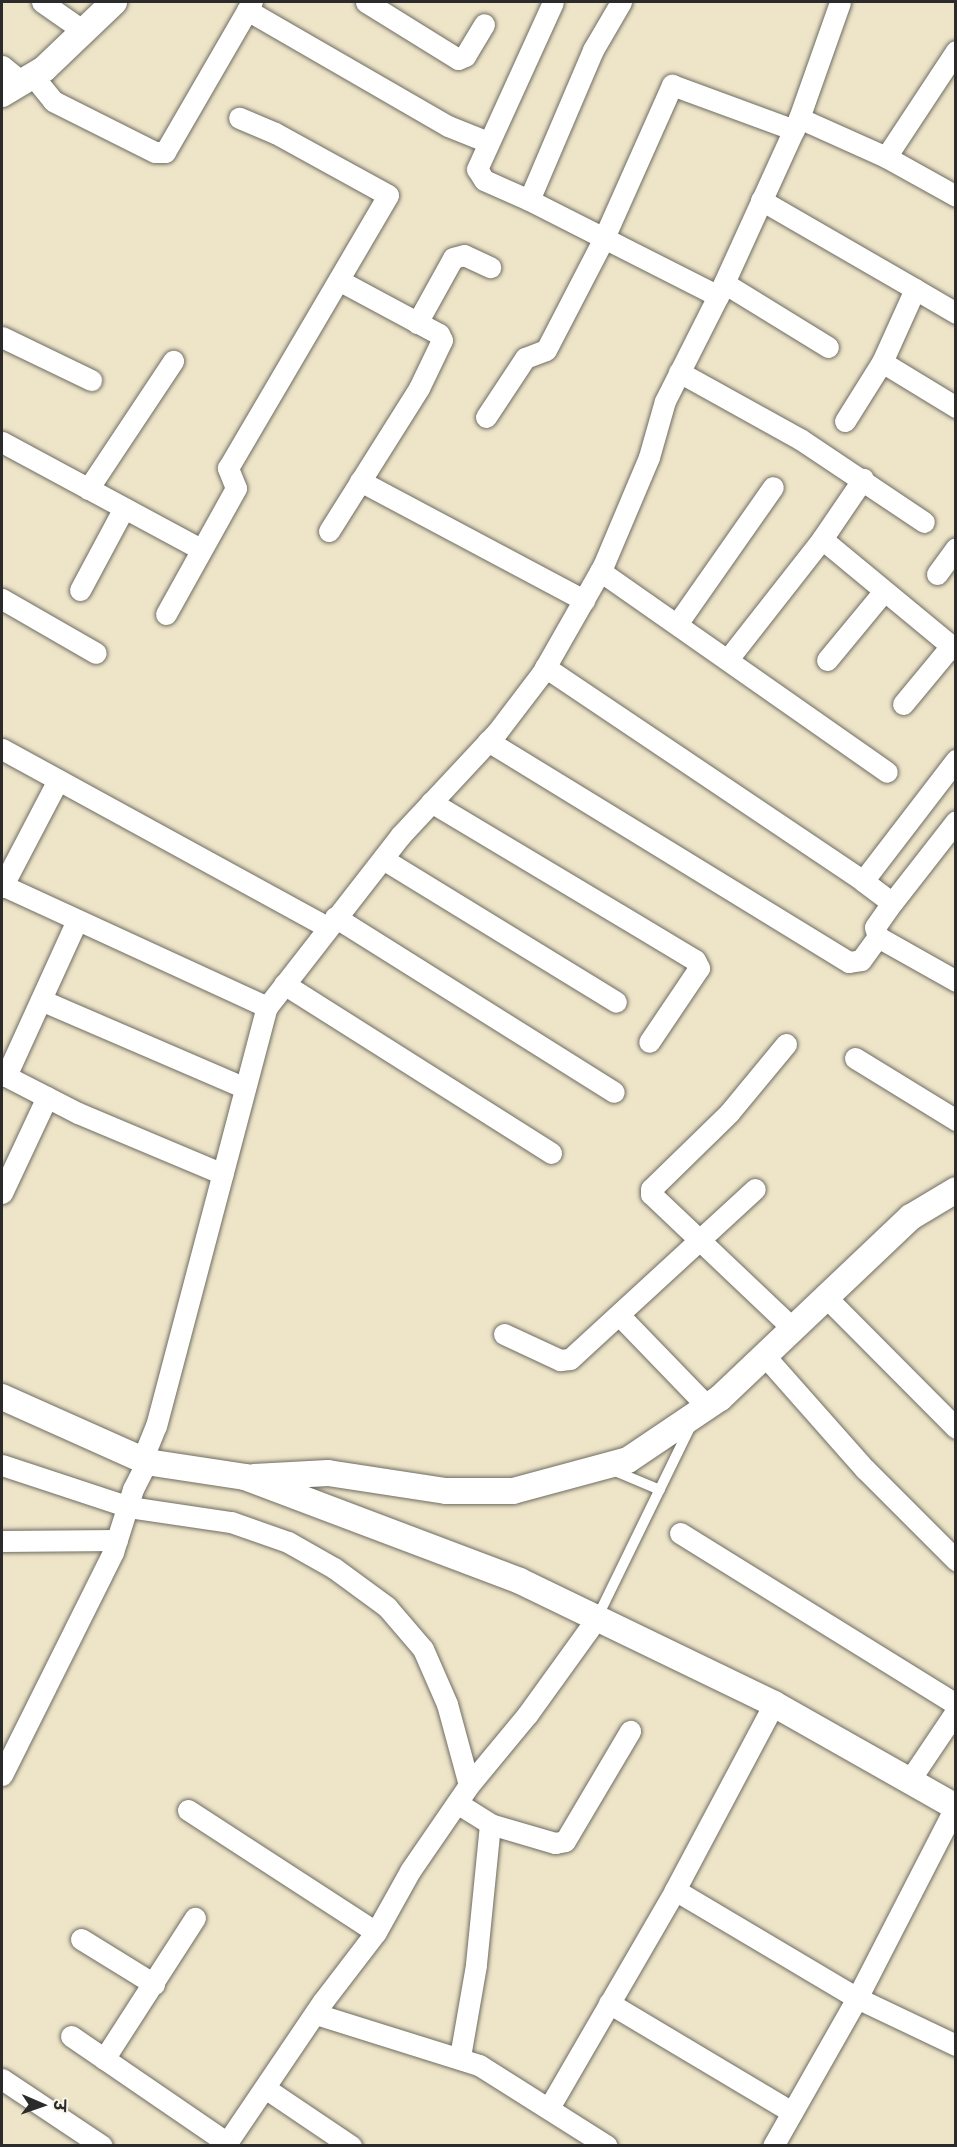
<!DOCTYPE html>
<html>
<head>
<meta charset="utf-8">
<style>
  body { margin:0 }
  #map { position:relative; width:957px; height:2147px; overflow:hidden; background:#eee5c9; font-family:Mali,"Playpen Sans Deva",sans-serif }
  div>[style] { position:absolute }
  .roads { filter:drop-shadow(0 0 2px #6f6c62) drop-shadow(0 0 2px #6f6c62) }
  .service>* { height:10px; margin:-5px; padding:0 5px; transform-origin:5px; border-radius:5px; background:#fff }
  .minor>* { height:21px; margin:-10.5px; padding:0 10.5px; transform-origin:10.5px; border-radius:10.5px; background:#fff }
  .tertiary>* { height:26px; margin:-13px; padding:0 13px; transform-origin:13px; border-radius:13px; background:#fff }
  span { translate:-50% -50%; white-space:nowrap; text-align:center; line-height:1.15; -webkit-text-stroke:6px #f7f3e8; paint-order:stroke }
  .frame { position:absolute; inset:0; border:3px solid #2b2b2b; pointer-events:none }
  .north { position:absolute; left:12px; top:2075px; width:60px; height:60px; -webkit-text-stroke:4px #f7f3e8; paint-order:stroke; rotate:92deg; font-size:16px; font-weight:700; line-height:24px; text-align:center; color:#2b2b2b }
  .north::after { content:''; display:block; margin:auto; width:21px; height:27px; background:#2b2b2b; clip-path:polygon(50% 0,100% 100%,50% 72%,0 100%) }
</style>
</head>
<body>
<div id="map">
  <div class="roads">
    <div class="service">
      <i style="left:610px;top:1469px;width:54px;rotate:22.8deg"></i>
      <i style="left:597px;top:1618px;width:215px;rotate:-64deg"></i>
    </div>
    <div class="minor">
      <i style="left:42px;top:2px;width:52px;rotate:34.9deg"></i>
      <i style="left:366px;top:2px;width:108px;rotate:31.8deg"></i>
      <i style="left:458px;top:59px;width:8px;rotate:-23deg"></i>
      <i style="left:465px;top:56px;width:37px;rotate:-59deg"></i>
      <i style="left:621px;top:2px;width:56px;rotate:120.3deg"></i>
      <i style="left:593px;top:50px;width:163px;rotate:113.1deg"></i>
      <i style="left:529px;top:200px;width:212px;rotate:26.9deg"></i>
      <i style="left:247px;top:10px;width:232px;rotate:30deg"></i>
      <i style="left:448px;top:126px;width:43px;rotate:21.8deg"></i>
      <i style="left:2px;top:66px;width:26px;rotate:39deg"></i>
      <i style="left:33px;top:76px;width:32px;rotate:51deg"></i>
      <i style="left:53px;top:101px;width:114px;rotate:26.6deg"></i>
      <i style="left:155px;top:152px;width:10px"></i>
      <i style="left:165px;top:152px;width:173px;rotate:-59.9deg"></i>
      <i style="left:799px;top:118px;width:95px;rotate:24.1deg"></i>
      <i style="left:886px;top:157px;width:80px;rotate:29.1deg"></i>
      <i style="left:886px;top:157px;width:127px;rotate:-56.6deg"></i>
      <i style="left:529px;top:200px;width:49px;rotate:-156deg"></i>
      <i style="left:484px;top:180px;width:13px;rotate:-122deg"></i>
      <i style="left:477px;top:169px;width:183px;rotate:-65.5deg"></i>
      <i style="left:761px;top:200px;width:178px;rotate:30deg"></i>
      <i style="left:915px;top:289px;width:80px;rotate:114.3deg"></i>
      <i style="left:882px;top:362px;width:87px;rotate:31.3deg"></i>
      <i style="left:724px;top:283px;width:122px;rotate:31.6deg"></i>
      <i style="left:915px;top:289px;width:48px;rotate:30.3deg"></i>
      <i style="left:417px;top:323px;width:74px;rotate:-61deg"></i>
      <i style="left:453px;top:258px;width:11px;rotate:-15deg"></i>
      <i style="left:464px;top:255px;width:29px;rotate:25deg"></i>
      <i style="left:2px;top:337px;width:99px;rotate:25.8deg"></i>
      <i style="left:679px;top:372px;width:138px;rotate:29deg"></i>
      <i style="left:800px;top:439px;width:149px;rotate:33.8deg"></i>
      <i style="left:486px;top:417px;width:71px;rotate:-56.5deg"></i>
      <i style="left:525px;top:358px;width:22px;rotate:-21deg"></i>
      <i style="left:546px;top:350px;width:124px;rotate:-62.6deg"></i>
      <i style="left:603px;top:240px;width:170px;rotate:-66deg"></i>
      <i style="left:672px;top:85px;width:130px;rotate:20.2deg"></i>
      <i style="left:845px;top:421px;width:70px;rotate:-57.9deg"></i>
      <i style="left:2px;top:442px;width:226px;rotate:28.3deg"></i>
      <i style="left:360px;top:481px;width:254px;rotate:28deg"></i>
      <i style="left:88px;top:489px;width:154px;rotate:-56.4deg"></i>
      <i style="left:329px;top:531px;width:169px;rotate:-57.8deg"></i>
      <i style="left:419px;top:388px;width:53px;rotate:-64.4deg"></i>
      <i style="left:442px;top:340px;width:7px;rotate:-117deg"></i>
      <i style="left:439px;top:334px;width:112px;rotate:-151.8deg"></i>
      <i style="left:822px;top:539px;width:174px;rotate:39.6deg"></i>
      <i style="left:600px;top:571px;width:350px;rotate:35deg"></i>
      <i style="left:937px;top:574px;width:32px;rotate:-54deg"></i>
      <i style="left:80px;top:590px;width:93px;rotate:-61.8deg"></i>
      <i style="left:2px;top:599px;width:108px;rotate:29.9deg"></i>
      <i style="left:166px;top:614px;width:144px;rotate:-60.9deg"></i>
      <i style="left:236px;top:488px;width:22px;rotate:-112deg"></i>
      <i style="left:228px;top:468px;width:316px;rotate:-59.6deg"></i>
      <i style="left:388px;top:195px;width:129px;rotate:-151.2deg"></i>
      <i style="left:275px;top:133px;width:39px;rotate:-157deg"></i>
      <i style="left:677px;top:624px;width:167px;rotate:-55deg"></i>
      <i style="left:728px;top:659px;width:152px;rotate:-51.9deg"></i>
      <i style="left:822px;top:539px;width:73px;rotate:-55.7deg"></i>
      <i style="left:827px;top:660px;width:89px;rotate:-50.4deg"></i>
      <i style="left:545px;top:667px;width:383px;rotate:33.9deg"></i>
      <i style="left:863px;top:881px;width:153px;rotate:-52.5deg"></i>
      <i style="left:903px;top:704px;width:75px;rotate:-50.4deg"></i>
      <i style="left:488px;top:741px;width:423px;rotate:31.5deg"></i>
      <i style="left:849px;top:962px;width:12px;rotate:-9deg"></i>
      <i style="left:861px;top:960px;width:29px;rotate:-54deg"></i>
      <i style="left:878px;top:937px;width:90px;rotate:29.4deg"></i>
      <i style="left:2px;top:749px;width:371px;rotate:28.7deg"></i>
      <i style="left:431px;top:802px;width:308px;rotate:30.9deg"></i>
      <i style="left:695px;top:960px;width:9px;rotate:63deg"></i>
      <i style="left:699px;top:968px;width:89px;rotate:124deg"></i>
      <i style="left:383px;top:859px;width:273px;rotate:31.5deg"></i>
      <i style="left:863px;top:881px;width:36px;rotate:37deg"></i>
      <i style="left:892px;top:903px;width:104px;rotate:-52deg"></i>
      <i style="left:2px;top:885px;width:292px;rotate:24.7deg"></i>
      <i style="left:2px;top:887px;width:121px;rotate:-62.4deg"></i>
      <i style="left:335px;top:917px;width:329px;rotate:32.1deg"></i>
      <i style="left:878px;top:937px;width:10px;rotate:-107deg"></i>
      <i style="left:875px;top:927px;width:29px;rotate:-55deg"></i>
      <i style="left:284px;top:984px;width:316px;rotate:32.3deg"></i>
      <i style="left:41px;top:1000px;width:222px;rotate:23.3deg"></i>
      <i style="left:786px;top:1044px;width:89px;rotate:129.6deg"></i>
      <i style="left:729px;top:1113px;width:109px;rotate:135.7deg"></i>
      <i style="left:651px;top:1189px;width:5px;rotate:90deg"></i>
      <i style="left:651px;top:1194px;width:195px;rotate:43.5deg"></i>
      <i style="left:855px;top:1058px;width:119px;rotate:31.5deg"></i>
      <i style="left:2px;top:1074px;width:85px;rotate:27.2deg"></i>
      <i style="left:78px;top:1113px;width:157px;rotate:22.8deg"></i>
      <i style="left:6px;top:1076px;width:171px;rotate:-65.5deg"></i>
      <i style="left:2px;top:1193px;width:106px;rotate:-64.9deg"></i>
      <i style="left:825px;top:1296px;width:186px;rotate:45.2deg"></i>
      <i style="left:620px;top:1316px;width:125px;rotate:46deg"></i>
      <i style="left:504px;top:1334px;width:62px;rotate:24.9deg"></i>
      <i style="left:560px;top:1360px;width:10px;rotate:-6deg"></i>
      <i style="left:570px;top:1359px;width:251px;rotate:-42.6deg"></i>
      <i style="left:764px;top:1355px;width:152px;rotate:48.5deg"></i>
      <i style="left:865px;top:1469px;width:129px;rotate:45deg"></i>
      <i style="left:142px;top:1460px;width:37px;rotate:-68deg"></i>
      <i style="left:156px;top:1426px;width:433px;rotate:-75.2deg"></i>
      <i style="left:267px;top:1007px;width:217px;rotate:-52.1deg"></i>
      <i style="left:400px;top:836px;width:142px;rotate:-47deg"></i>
      <i style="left:497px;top:732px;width:74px;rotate:-52.7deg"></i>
      <i style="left:542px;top:673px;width:123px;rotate:-60.3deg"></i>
      <i style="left:603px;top:566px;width:118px;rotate:-67.1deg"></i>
      <i style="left:649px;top:457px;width:58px;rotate:-74.1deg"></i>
      <i style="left:665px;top:401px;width:118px;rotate:-63.2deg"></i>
      <i style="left:718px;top:296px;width:196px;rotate:-65.5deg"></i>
      <i style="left:799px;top:118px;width:123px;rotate:-70.5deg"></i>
      <i style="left:2px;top:1465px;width:134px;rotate:18.3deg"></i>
      <i style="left:129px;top:1507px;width:103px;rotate:8.4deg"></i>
      <i style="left:231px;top:1522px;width:60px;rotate:19.3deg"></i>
      <i style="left:288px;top:1542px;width:53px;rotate:29.5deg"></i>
      <i style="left:334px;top:1568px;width:66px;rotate:36.3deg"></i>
      <i style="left:387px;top:1607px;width:55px;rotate:49.4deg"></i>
      <i style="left:423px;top:1649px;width:60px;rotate:66.4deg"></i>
      <i style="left:447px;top:1704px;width:84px;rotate:74.8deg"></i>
      <i style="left:469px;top:1785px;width:104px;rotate:124.5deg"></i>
      <i style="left:410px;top:1871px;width:70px;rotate:119.1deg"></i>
      <i style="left:376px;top:1932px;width:87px;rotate:127.5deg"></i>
      <i style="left:323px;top:2001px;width:175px;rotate:124.1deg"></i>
      <i style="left:680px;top:1533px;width:325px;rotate:31.8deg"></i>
      <i style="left:2px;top:1541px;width:115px;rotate:-0.5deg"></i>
      <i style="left:2px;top:1775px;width:249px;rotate:-63.5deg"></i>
      <i style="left:113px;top:1552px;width:66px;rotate:-72.4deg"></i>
      <i style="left:133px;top:1489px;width:30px;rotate:-63deg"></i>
      <i style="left:909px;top:1781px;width:84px;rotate:-56.1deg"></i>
      <i style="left:469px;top:1785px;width:91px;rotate:-50.4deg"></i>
      <i style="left:527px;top:1715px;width:120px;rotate:-54.2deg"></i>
      <i style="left:457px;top:1803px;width:39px;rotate:32deg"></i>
      <i style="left:490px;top:1824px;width:142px;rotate:95.7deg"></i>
      <i style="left:476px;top:1965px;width:93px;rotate:99.9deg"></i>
      <i style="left:188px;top:1810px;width:224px;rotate:33deg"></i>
      <i style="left:490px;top:1824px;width:68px;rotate:16.3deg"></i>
      <i style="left:555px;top:1843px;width:10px;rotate:-11deg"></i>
      <i style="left:565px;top:1841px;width:128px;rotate:-59.4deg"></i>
      <i style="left:675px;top:1890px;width:211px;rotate:-62deg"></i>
      <i style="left:81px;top:1939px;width:86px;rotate:31.7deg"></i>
      <i style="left:609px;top:2003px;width:213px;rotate:30.8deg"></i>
      <i style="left:316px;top:2014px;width:171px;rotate:17.4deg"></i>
      <i style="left:479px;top:2065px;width:151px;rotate:32.3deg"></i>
      <i style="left:71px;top:2036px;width:189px;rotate:34.4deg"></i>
      <i style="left:104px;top:2059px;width:168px;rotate:-57.2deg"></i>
      <i style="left:2px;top:2079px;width:120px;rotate:33.8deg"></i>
      <i style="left:265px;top:2088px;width:104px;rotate:34deg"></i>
      <i style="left:550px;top:2106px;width:250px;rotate:-59.9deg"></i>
      <i style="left:675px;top:1890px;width:212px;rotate:30.7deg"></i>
      <i style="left:857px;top:1998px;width:110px;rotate:25.4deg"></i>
      <i style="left:773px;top:2146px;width:170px;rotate:-60.4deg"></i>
      <i style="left:857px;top:1998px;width:215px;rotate:-62.8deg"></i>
    </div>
    <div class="tertiary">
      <i style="left:2px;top:94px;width:49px;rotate:-30.8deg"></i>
      <i style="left:44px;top:69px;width:97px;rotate:-43.7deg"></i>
      <i style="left:2px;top:1397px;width:159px;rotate:24.1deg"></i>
      <i style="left:147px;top:1462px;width:99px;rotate:8.7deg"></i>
      <i style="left:245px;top:1477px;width:294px;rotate:20.7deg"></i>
      <i style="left:520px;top:1581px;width:282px;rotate:25.8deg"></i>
      <i style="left:774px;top:1704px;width:209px;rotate:29.5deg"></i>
      <i style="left:254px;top:1477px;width:74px;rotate:-3.1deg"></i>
      <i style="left:328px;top:1473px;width:119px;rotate:8.7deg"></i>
      <i style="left:446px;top:1491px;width:67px"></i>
      <i style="left:513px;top:1491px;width:119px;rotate:-15.1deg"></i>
      <i style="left:628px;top:1460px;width:111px;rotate:-34deg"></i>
      <i style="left:720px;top:1398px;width:263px;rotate:-43.5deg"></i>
      <i style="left:911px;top:1217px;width:52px;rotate:-31deg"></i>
    </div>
  </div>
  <div class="frame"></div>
  <div class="north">उ</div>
</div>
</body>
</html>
